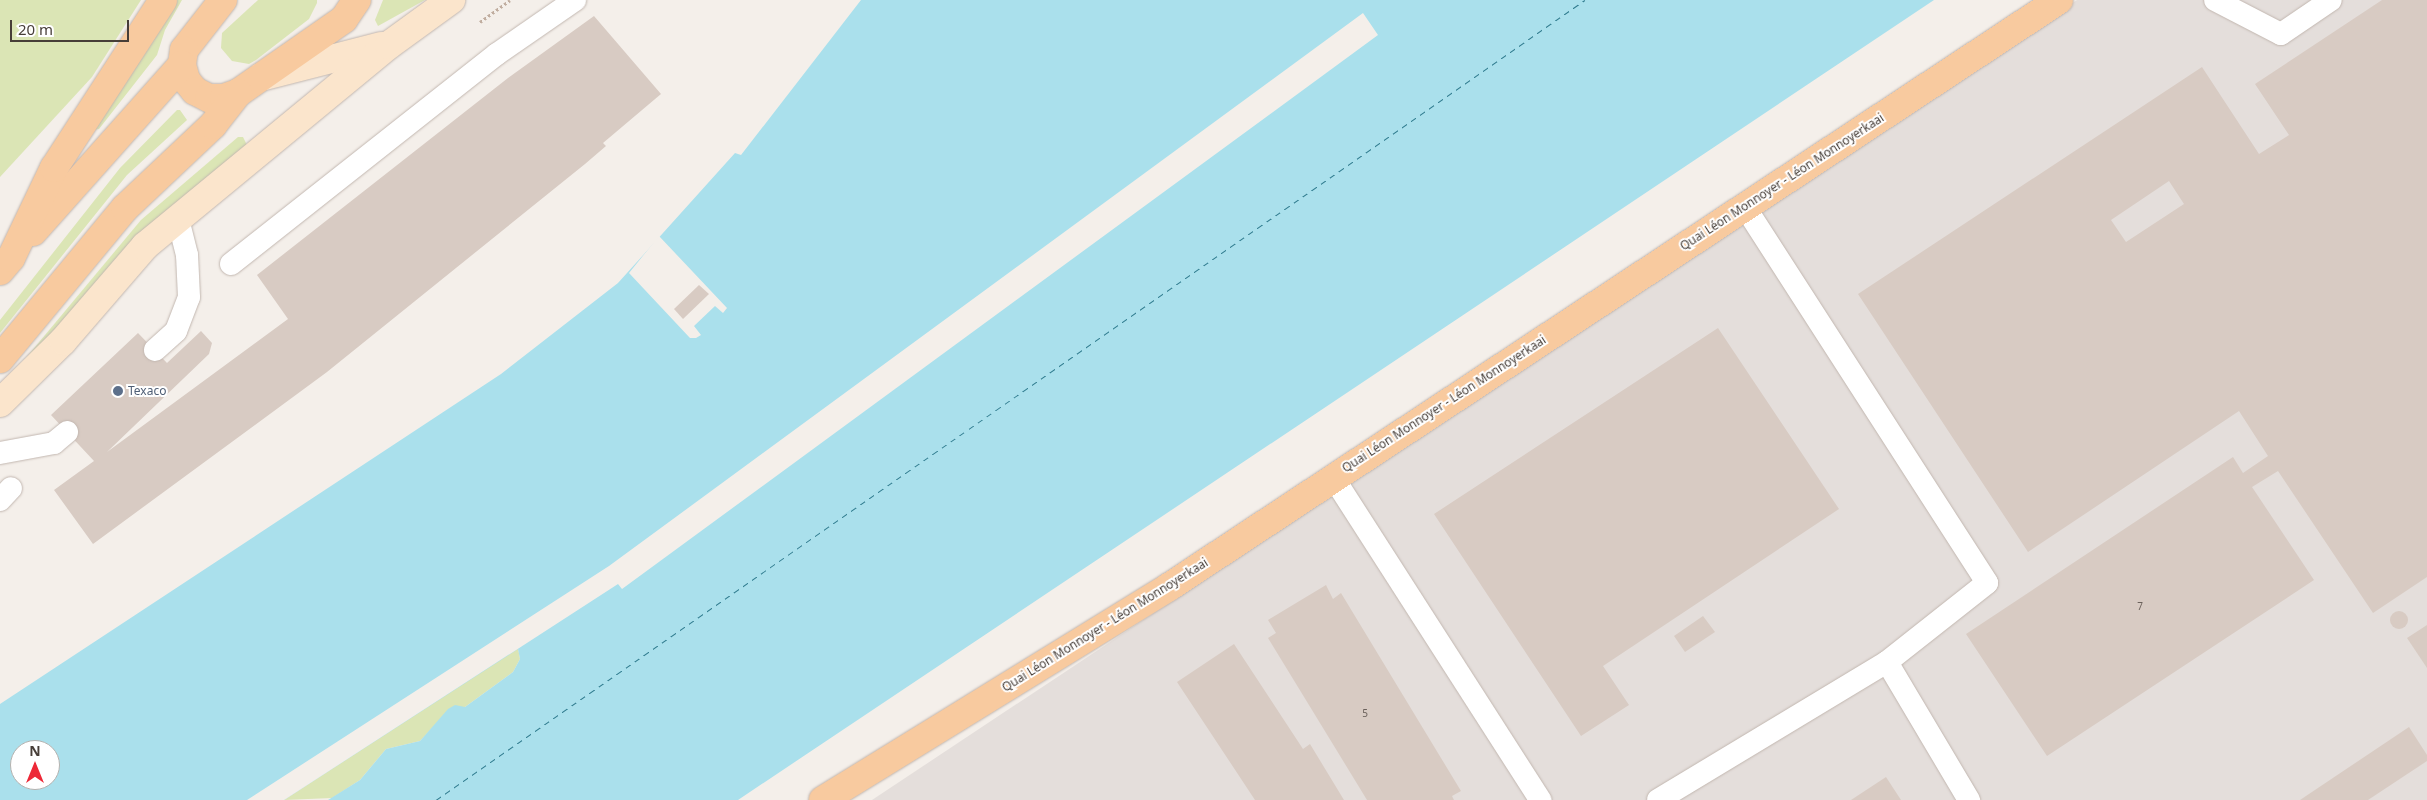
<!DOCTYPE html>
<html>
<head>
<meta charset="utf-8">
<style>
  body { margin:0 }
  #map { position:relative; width:2427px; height:800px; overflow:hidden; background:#f4efea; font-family:"Noto Sans",sans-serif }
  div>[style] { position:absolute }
  .industrial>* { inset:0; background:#e4dedb }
  .green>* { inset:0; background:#dbe5b5 }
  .water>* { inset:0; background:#aae0ec }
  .pier>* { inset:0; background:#f4efea }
  .ferry>* { height:1px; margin-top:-0.5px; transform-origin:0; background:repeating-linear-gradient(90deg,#2f7b8e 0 6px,transparent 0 11px) }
  .building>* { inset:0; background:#d8cbc3 }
  .round { border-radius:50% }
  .path>* { height:3px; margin-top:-1.5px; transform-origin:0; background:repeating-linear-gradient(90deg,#c0ad9f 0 2.5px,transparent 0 5px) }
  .roads { filter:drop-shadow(0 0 1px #c2b7b0) drop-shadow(0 0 1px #c2b7b0) }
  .service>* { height:22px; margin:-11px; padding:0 11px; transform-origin:11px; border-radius:11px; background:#fff }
  .secondary>* { height:28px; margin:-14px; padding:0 14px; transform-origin:14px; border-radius:14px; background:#fbe5cc }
  .primary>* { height:28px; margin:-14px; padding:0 14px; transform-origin:14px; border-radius:14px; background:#f8ca9f }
  .dots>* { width:14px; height:14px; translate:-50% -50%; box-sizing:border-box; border:2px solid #fff; border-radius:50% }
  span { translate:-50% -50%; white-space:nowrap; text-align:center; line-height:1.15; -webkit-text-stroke:4px #fff; paint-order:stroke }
  .number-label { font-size:10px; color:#6b615b }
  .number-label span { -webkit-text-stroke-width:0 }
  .street-label { font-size:12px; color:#473e38 }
  .service-label { font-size:12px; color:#4e5e75 }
  .left { translate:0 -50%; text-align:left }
  .north { position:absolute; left:10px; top:740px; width:50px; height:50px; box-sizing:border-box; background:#fff; border:1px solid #b5b2af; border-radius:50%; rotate:0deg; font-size:14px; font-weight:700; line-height:20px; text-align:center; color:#473e38 }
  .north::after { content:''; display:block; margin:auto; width:18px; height:22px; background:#ed2837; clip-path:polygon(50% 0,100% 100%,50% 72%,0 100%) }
  .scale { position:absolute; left:10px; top:20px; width:119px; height:22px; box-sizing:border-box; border:2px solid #473e38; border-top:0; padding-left:6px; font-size:15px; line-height:18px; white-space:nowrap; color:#473e38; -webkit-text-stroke:4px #fff; paint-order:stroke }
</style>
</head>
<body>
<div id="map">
  <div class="industrial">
    <i style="clip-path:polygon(2077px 0,2427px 0,2427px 800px,872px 800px)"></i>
  </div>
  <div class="green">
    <i style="clip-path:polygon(0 0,141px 0,92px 77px,0 177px)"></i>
    <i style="clip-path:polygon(175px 0,182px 0,165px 30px,157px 55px,99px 129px,93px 130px)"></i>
    <i style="clip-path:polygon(258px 0,317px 0,317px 3px,309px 19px,256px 60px,249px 64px,232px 61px,221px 48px,222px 33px)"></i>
    <i style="clip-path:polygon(383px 0,425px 0,378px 26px,375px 20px)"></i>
    <i style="clip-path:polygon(177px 110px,180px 110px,187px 120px,127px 175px,0 333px,0 320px,120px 168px)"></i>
    <i style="clip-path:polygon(238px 137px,243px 137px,247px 145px,25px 359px,141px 220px)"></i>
    <i style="clip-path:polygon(518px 648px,520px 659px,513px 672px,465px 707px,446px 713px,420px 741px,386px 749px,360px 780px,332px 798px,284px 800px)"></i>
  </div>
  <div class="water">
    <i style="clip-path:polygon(evenodd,861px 0,1934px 0,738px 800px,328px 800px,360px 780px,386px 749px,420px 741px,448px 709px,455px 705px,465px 707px,513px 672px,520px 659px,518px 649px,284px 800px,0 800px,0 704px,501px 374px,618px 283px,735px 153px,741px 155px,861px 0,20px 750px,50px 750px,50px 780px,20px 780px,20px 750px)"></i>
  </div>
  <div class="pier">
    <i style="clip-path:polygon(1363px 13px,1378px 35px,622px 589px,618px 584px,284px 800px,247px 800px,609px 566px)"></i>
    <i style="clip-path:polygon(659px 236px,727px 308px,723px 313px,715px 306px,694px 326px,701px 335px,696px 338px,690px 338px,629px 273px)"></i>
  </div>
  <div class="ferry">
    <i style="left:436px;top:800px;width:1400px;rotate:-34.85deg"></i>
  </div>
  <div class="building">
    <i style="clip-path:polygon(evenodd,2382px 0,2427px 0,2427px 577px,2373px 613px,2278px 471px,2252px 487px,2314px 580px,2047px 756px,1966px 634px,2233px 457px,2243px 473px,2268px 456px,2239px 411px,2028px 552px,1858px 294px,2202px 67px,2259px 154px,2289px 135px,2255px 84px,2382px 0,2169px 181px,2184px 204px,2126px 242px,2111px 220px,2169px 181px)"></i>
    <i style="clip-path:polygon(594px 16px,661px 94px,603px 143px,606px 146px,585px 164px,327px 372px,93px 544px,54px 490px,94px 461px,51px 415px,138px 333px,167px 363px,201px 331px,212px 343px,209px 354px,107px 452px,288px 319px,257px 275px,508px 78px)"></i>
    <i style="clip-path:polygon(699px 285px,709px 294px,683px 319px,674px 309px)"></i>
    <i style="clip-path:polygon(1718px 328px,1839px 509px,1603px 666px,1629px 705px,1581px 736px,1434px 514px)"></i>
    <i style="clip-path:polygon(1326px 585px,1333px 599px,1341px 593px,1461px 791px,1452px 796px,1454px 800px,1367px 800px,1268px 638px,1276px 633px,1268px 620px)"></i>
    <i class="round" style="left:2390px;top:611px;width:18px;height:18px"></i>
    <i style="clip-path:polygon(1703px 616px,1715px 632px,1685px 652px,1674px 636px)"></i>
    <i style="clip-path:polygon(2427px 625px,2427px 668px,2407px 638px)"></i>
    <i style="clip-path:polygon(1234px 644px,1303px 749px,1310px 744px,1344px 800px,1255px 800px,1177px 682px)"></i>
    <i style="clip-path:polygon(2409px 727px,2427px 755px,2427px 761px,2368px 800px,2300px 800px)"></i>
    <i style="clip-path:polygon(1886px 777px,1901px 800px,1851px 800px)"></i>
  </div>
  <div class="path">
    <i style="left:480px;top:22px;width:37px;rotate:-36deg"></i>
  </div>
  <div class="roads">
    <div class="service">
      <i style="left:2215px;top:0;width:74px;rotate:27.3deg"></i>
      <i style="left:2281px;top:34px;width:60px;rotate:-34.2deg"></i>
      <i style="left:1745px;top:207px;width:447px;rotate:57.2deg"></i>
      <i style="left:1987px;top:583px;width:127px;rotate:141.7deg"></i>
      <i style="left:1887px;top:662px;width:161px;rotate:59.3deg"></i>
      <i style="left:231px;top:264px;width:339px;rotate:-38.3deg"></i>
      <i style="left:497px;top:54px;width:95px;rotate:-34.7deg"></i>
      <i style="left:155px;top:350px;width:28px;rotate:-42deg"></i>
      <i style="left:176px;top:331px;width:36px;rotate:-69deg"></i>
      <i style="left:189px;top:297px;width:42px;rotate:-92.7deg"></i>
      <i style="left:187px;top:255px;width:37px;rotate:-104deg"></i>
      <i style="left:0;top:453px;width:55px;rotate:-10.5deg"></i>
      <i style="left:54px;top:443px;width:17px;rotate:-40deg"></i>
      <i style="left:1333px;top:477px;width:384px;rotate:57.3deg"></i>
      <i style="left:0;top:500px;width:16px;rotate:-47deg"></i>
      <i style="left:1658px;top:800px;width:267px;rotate:-31.1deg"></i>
    </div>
    <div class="secondary">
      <i style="left:261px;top:77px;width:125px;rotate:-14.4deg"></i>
      <i style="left:0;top:403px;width:88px;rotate:-44.5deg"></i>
      <i style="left:63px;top:341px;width:125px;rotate:-49.2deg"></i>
      <i style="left:145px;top:246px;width:316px;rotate:-39.5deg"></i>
      <i style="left:389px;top:45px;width:77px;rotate:-36deg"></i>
    </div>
    <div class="primary">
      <i style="left:223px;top:0;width:63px;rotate:128deg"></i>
      <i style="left:184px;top:50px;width:15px;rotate:98deg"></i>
      <i style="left:182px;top:65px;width:16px;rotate:75deg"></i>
      <i style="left:186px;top:80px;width:14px;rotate:51deg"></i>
      <i style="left:195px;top:91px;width:16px;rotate:27deg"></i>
      <i style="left:209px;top:98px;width:15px"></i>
      <i style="left:224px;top:98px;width:15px;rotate:-20deg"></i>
      <i style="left:238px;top:93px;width:129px;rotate:-34.9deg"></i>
      <i style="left:344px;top:19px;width:23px;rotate:-56deg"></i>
      <i style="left:33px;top:232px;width:224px;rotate:-48.3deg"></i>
      <i style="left:0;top:271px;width:17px;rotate:-50deg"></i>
      <i style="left:11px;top:258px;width:100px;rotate:-64.5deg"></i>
      <i style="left:54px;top:168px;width:200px;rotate:-57deg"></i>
      <i style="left:0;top:359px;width:196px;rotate:-50.4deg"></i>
      <i style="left:125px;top:208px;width:121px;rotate:-43.3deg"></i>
      <i style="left:213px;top:125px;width:41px;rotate:-52deg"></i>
      <i style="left:823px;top:800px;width:406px;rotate:-31.6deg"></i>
      <i style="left:1169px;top:587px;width:1066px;rotate:-33.41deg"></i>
    </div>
  </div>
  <div class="dots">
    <i style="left:118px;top:391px;background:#5c6f8a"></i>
  </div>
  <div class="number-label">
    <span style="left:2140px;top:607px">7</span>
    <span style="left:1365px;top:714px">5</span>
  </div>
  <div class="street-label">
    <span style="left:1782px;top:182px;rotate:-33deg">Quai Léon Monnoyer - Léon Monnoyerkaai</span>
    <span style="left:1444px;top:404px;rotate:-33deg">Quai Léon Monnoyer - Léon Monnoyerkaai</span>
    <span style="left:1105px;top:625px;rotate:-32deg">Quai Léon Monnoyer - Léon Monnoyerkaai</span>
  </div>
  <div class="service-label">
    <span class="left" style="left:128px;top:391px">Texaco</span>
  </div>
  <div class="north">N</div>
  <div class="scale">20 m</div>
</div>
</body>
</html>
